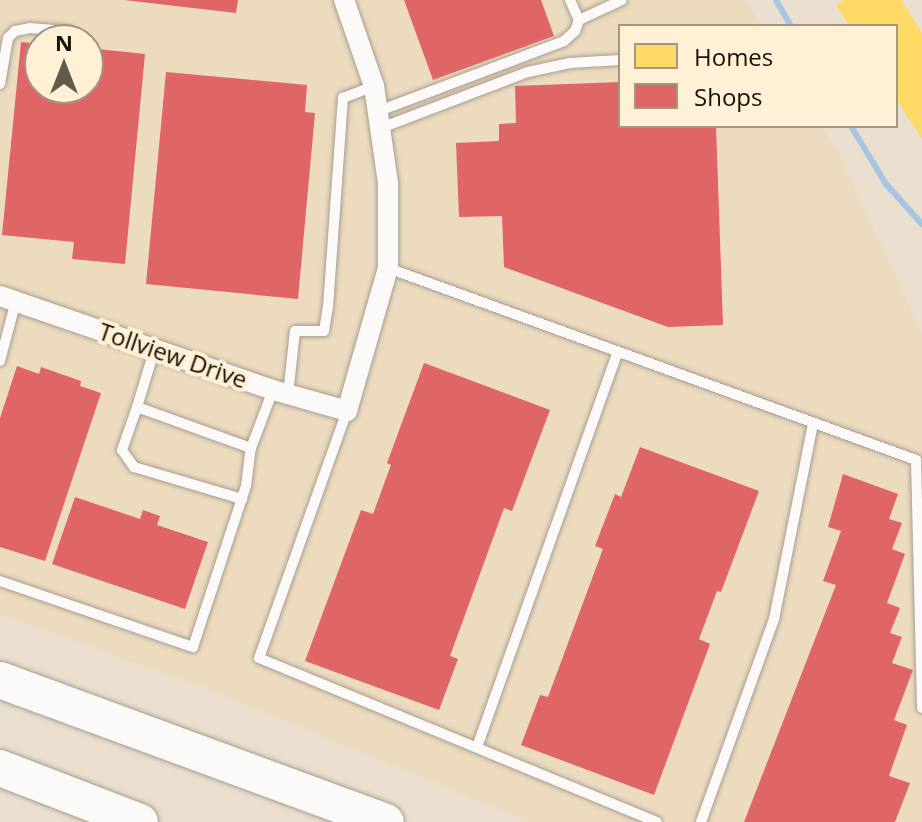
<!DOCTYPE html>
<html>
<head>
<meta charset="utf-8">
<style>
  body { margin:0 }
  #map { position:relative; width:922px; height:822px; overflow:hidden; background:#eadfce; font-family:"Open Sans",sans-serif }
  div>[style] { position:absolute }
  .built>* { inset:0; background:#ecdbbe }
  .homes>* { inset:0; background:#ffd966 }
  .shops>* { inset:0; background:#e06666 }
  .stream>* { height:6px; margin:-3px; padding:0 3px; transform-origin:3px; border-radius:3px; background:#a5c5e4 }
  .roads { filter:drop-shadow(0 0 2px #a79f93) drop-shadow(0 0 2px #a79f93) }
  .lane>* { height:10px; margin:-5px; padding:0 5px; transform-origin:5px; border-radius:5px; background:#fcfaf8 }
  .street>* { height:20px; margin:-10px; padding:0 10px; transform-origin:10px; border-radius:10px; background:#fcfaf8 }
  .highway>* { height:36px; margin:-18px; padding:0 18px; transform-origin:18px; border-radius:18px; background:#fcfaf8 }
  span { translate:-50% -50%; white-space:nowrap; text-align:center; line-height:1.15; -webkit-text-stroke:8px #fff0d6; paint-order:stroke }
  .street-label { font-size:24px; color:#181207 }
  .legend { position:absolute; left:618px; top:24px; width:280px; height:104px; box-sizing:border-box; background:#fff0d6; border:2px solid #a39783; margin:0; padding:10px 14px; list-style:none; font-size:24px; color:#181207 }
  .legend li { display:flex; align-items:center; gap:16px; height:40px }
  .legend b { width:40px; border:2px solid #a39783 }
  .north { position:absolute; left:24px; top:24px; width:80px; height:80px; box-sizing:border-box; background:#fff0d6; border:2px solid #a39783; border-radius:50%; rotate:0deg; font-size:22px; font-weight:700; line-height:32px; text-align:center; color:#181207 }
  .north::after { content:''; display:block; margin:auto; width:28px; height:36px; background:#625a4d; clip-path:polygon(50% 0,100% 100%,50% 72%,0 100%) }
</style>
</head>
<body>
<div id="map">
  <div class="built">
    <i style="clip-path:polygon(evenodd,0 0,746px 0,762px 26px,620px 26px,620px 126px,822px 126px,839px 154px,922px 333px,922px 822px,530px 822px,206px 688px,0 614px,0 0,40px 40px,88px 40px,88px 88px,40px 88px,40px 40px)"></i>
  </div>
  <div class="homes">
    <i style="clip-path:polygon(844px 0,901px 0,922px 33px,922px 139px,896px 99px,896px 26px,849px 26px,836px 5px)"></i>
  </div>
  <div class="shops">
    <i style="clip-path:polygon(124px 0,238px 0,236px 13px)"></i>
    <i style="clip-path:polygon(404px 0,541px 0,554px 36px,433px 80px)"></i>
    <i style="clip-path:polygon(21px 42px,40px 44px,40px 88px,88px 88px,88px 48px,145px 54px,125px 264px,72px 259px,74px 242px,2px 235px)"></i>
    <i style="clip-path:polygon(166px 72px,307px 85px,305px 112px,315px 113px,298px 299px,146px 284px)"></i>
    <i style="clip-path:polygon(620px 82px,620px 126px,716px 126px,723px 325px,668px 327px,504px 267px,502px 216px,459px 217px,456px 143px,499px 141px,499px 124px,516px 123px,515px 86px)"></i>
    <i style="clip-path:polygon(424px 363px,550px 410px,512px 511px,504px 508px,450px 656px,458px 659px,439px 710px,305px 661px,361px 510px,373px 514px,391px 465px,387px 463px)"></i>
    <i style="clip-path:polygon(17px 366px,39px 374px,41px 367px,81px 381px,80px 386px,101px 393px,45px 561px,0 547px,0 418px)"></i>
    <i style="clip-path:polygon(640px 447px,759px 491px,721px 592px,717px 591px,699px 639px,710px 644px,654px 795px,521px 745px,540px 695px,548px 697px,603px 549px,595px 546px,615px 494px,621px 497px)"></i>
    <i style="clip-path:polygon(843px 474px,898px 494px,889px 519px,902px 523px,892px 549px,905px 554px,887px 603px,900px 608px,890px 633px,902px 637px,892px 663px,913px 670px,894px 720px,907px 725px,889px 776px,910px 783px,895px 822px,744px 822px,836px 585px,823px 581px,841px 531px,828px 527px)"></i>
    <i style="clip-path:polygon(75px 497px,140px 519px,143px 510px,160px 516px,157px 525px,208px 542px,185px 609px,52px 564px)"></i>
  </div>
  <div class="stream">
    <i style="left:776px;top:0;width:30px;rotate:60deg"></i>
    <i style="left:851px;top:126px;width:68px;rotate:58.9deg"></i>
    <i style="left:886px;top:184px;width:54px;rotate:48deg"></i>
  </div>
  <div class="roads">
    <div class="lane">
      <i style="left:570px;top:0;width:22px;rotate:66deg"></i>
      <i style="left:0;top:84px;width:47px;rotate:-80.1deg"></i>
      <i style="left:8px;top:38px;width:10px;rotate:-45deg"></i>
      <i style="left:15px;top:31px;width:15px;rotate:-11deg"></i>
      <i style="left:30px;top:28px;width:38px;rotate:5deg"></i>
      <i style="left:379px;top:111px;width:198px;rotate:-20.7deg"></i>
      <i style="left:564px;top:41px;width:15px;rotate:-42deg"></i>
      <i style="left:575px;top:31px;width:12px;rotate:-70deg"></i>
      <i style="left:579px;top:20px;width:47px;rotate:-24.9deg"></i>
      <i style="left:381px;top:128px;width:157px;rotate:-20.9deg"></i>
      <i style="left:528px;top:72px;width:43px;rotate:-12.1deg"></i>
      <i style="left:570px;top:63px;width:50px;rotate:-3.4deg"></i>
      <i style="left:388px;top:268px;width:562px;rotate:19.98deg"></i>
      <i style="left:916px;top:460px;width:248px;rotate:88.6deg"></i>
      <i style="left:155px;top:348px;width:62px;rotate:107deg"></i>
      <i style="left:137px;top:407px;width:121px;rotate:19.8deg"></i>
      <i style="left:0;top:361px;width:62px;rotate:-75.1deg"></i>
      <i style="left:288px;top:395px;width:64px;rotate:-83.8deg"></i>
      <i style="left:295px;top:331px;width:29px"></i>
      <i style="left:324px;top:331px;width:24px;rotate:-81deg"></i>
      <i style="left:328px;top:307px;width:210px;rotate:-85.9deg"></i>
      <i style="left:343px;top:98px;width:33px;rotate:-21deg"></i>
      <i style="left:137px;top:407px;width:46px;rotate:109.2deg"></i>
      <i style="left:122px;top:450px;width:21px;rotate:55deg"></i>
      <i style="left:134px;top:467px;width:113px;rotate:16.5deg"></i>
      <i style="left:347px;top:411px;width:262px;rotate:109.6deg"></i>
      <i style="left:259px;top:658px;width:430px;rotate:22.4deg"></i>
      <i style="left:0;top:581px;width:204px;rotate:18.9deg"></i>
      <i style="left:193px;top:647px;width:169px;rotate:-71.8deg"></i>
      <i style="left:246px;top:486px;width:38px;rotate:-83deg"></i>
      <i style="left:251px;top:448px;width:62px;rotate:-69.2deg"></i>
      <i style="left:477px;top:747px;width:419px;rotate:-70.4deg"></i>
      <i style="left:701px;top:822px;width:216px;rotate:-70.2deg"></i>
      <i style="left:774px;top:619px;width:200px;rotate:-78.7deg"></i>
    </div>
    <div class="street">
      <i style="left:0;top:296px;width:289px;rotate:19deg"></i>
      <i style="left:273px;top:390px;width:77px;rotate:15.8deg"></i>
      <i style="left:347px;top:411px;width:149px;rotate:-74deg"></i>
      <i style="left:388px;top:268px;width:85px;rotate:-90deg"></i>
      <i style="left:388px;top:183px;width:98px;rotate:-98.2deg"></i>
      <i style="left:374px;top:86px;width:91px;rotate:-109.2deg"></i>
    </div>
    <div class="highway">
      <i style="left:0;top:680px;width:411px;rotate:20.2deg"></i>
      <i style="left:0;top:768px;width:150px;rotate:21.1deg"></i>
    </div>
  </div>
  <div class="street-label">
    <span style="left:173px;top:355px;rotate:19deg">Tollview Drive</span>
  </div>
  <ul class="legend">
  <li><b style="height:22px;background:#ffd966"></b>Homes</li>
  <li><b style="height:22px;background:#e06666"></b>Shops</li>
  </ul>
  <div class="north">N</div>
</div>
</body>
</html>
